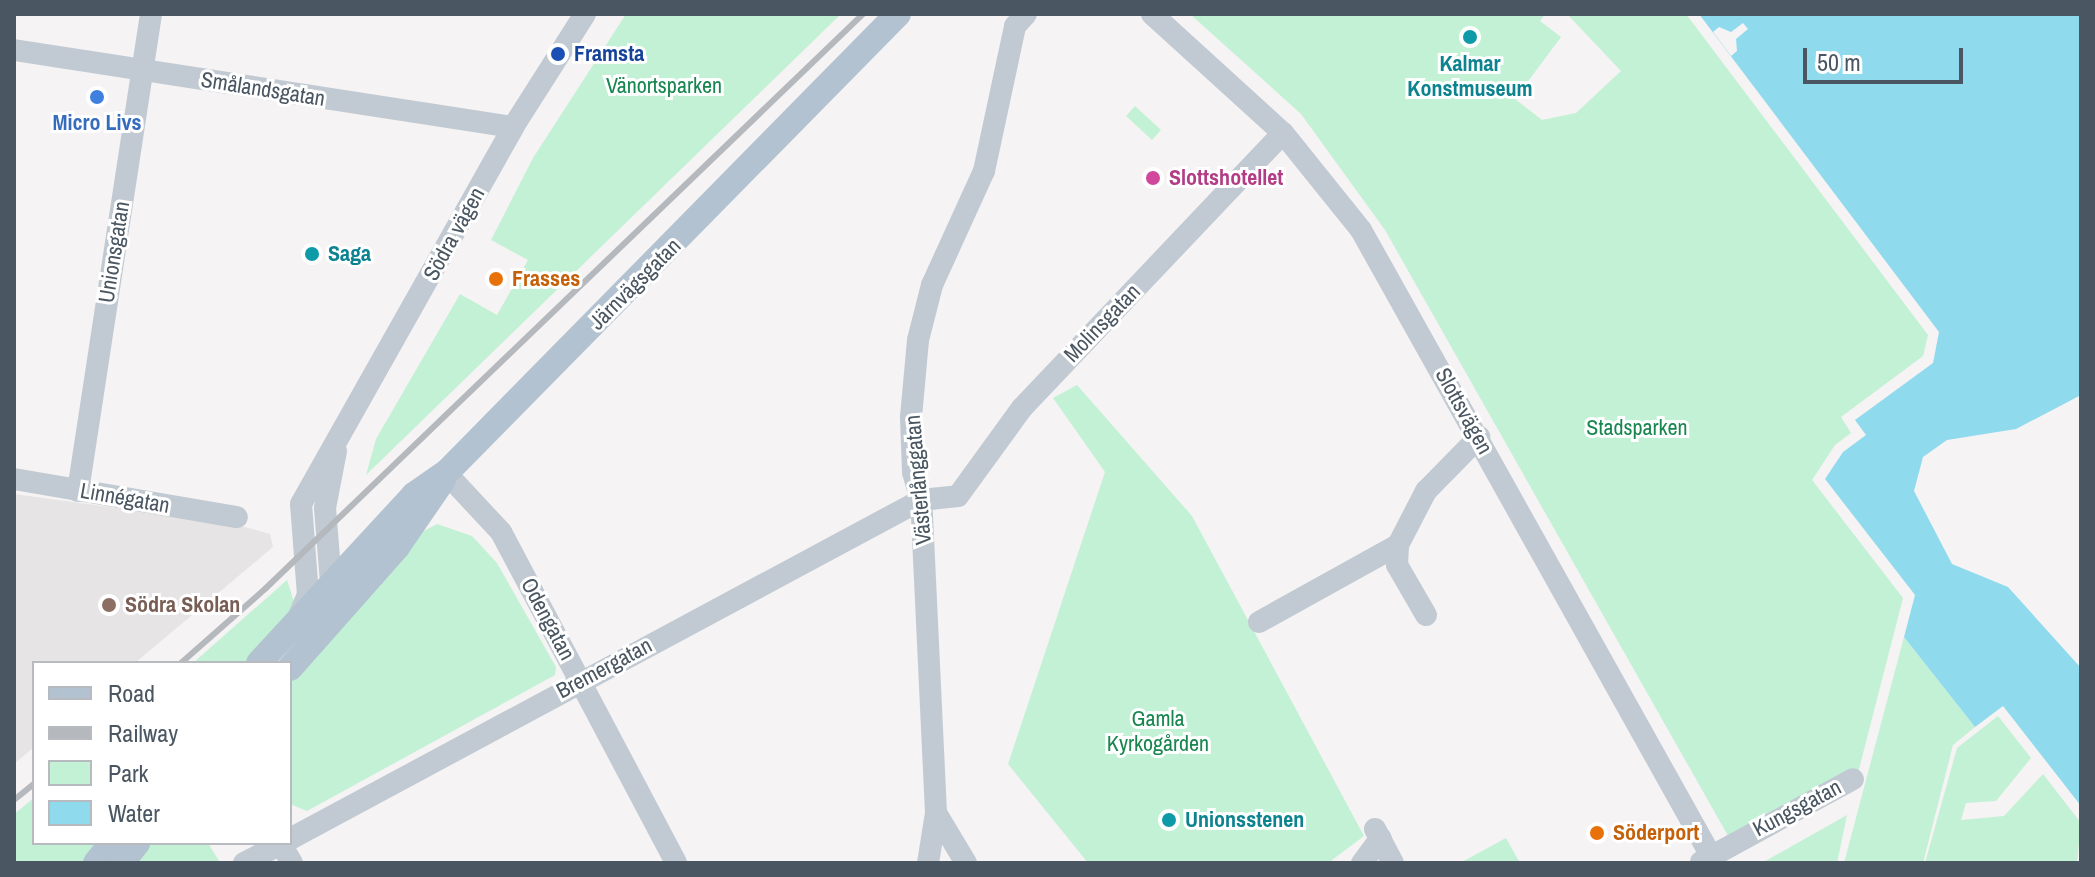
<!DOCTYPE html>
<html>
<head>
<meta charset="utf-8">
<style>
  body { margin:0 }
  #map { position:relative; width:2095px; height:877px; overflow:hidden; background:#f5f3f3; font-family:"Archivo Narrow",sans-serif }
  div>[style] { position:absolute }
  .education>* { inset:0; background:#e6e4e5 }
  .green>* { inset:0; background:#c3f1d5 }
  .water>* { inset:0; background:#90daee }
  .pier>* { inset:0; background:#f5f3f3 }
  .minor>* { height:22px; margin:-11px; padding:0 11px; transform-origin:11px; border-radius:11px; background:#c1cad2 }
  .major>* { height:26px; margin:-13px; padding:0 13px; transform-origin:13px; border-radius:13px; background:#b3c2d1 }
  .rail>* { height:6px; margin:-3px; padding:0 3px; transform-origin:3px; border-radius:3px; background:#b5b8bd }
  .dots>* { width:22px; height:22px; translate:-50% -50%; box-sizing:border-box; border:4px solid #fff; border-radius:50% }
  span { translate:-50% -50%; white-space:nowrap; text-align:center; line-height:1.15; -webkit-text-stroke:6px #fff; paint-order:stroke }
  .transit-label { font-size:22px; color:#164399; font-weight:700 }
  .left { translate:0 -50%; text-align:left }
  .culture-label { font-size:22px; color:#0d838f; font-weight:700 }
  .park-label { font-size:22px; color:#17864f }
  .street-label { font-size:22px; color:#4a5661 }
  .shop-label { font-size:22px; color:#366cbe; font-weight:700 }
  .hotel-label { font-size:22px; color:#b23c85; font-weight:700 }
  .food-label { font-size:22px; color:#c56008; font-weight:700 }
  .education-label { font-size:22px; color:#785e54; font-weight:700 }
  .frame { position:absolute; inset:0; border:16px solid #4a5661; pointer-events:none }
  .legend { position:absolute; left:32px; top:661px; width:260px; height:184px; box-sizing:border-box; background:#fff; border:2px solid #b7bbc0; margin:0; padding:10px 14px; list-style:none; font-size:24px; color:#4a5661 }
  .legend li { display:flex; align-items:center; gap:16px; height:40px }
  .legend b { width:40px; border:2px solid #b7bbc0 }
  .scale { position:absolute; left:1803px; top:48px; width:160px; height:36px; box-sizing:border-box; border:4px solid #4a5661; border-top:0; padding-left:10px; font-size:24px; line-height:28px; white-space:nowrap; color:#4a5661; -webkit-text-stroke:6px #fff; paint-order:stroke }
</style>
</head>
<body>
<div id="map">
  <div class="education">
    <i style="clip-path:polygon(14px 494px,234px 524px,270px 534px,273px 547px,135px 663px,34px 663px,34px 747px,14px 764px)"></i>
  </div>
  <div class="green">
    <i style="clip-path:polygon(626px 14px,841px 14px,366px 475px,376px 439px,460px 294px,497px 315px,528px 260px,491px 240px,533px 158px)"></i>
    <i style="clip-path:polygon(1190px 14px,1545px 14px,1540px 21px,1561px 37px,1515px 99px,1542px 120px,1576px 113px,1621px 71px,1567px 14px,1686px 14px,1928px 335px,1923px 356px,1841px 417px,1851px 433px,1835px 445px,1812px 480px,1903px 598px,1858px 773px,1731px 841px,1385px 230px,1301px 114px)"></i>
    <i style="clip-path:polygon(1135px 106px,1161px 130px,1152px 140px,1126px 116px)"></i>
    <i style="clip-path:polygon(1077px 385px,1192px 516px,1364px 836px,1328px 863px,1088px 863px,1008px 764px,1105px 472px,1053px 398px)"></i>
    <i style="clip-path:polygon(437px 524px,472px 536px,497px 563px,556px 667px,555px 675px,307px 811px,290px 804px,290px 683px,414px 536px)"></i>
    <i style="clip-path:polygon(287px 580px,294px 602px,288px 614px,244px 663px,193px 663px)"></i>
    <i style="clip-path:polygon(1904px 637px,1975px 727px,1953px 745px,1923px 863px,1844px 863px)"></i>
    <i style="clip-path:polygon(1998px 716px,2031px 758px,1996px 801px,1966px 803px,1961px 820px,2004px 816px,2043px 774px,2081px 823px,2077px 863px,1925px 863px,1957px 748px)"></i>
    <i style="clip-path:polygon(34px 798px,34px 843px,97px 843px,81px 863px,14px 863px,14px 814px)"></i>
    <i style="clip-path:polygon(1847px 815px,1837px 863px,1762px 863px)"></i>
    <i style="clip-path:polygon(1506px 838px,1520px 863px,1460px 863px)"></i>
    <i style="clip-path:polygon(152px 843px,208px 843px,219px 861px,136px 863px)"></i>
  </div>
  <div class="water">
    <i style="clip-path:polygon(1699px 14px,2081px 14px,2081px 395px,2016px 429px,1947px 440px,1923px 457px,1914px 491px,1952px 564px,2008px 587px,2081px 668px,2081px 806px,2003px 706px,1975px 727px,1904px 637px,1915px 595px,1825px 479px,1843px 452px,1866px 435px,1855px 420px,1933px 363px,1939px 332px)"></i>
  </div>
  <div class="pier">
    <i style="clip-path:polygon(1743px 23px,1748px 29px,1736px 39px,1737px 51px,1731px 56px,1713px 32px,1719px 27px,1731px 32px)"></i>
  </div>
  <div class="minor">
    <i style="left:1152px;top:14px;width:177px;rotate:42.3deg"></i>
    <i style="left:1283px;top:133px;width:124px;rotate:51.2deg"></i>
    <i style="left:1361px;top:230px;width:717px;rotate:60.79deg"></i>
    <i style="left:14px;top:50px;width:505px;rotate:8.77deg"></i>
    <i style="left:446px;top:473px;width:81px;rotate:47deg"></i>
    <i style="left:501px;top:532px;width:374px;rotate:62.1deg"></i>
    <i style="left:14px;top:479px;width:226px;rotate:9.7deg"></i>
    <i style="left:78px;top:491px;width:483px;rotate:-81.3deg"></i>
    <i style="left:332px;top:595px;width:87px;rotate:-94.6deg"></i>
    <i style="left:325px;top:508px;width:58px;rotate:-79.1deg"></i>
    <i style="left:1426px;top:615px;width:58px;rotate:-120.1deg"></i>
    <i style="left:1397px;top:565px;width:20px;rotate:-87deg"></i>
    <i style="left:1398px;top:545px;width:61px;rotate:-62.6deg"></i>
    <i style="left:1426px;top:491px;width:76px;rotate:-45.5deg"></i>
    <i style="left:298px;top:618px;width:25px;rotate:-67deg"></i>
    <i style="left:308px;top:595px;width:91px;rotate:-94.4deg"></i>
    <i style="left:301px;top:504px;width:433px;rotate:-60.6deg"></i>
    <i style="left:513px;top:127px;width:134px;rotate:-57.5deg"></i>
    <i style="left:1259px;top:622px;width:159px;rotate:-29deg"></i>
    <i style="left:1375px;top:829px;width:38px;rotate:62deg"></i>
    <i style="left:290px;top:839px;width:716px;rotate:-28.25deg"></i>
    <i style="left:921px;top:500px;width:37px;rotate:-6deg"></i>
    <i style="left:958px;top:496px;width:109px;rotate:-54deg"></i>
    <i style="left:1022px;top:408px;width:379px;rotate:-46.5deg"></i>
    <i style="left:281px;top:844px;width:22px;rotate:60deg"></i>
    <i style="left:1701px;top:862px;width:173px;rotate:-28.6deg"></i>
    <i style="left:244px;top:863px;width:44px;rotate:-27.1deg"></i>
    <i style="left:928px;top:863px;width:51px;rotate:-80.9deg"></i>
    <i style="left:966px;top:863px;width:58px;rotate:-121deg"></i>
    <i style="left:936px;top:813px;width:313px;rotate:-92.7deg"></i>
    <i style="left:921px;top:500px;width:29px;rotate:-106deg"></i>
    <i style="left:913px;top:472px;width:55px;rotate:-92.1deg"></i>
    <i style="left:911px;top:417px;width:77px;rotate:-84.8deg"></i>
    <i style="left:918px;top:340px;width:57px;rotate:-75.7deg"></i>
    <i style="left:932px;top:285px;width:125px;rotate:-65.5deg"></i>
    <i style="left:984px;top:171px;width:148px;rotate:-77.9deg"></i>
    <i style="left:1015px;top:26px;width:16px;rotate:-47deg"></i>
    <i style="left:1362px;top:863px;width:31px;rotate:-53deg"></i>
  </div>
  <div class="major">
    <i style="left:259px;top:663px;width:229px;rotate:-47.3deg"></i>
    <i style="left:414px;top:495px;width:39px;rotate:-35deg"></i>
    <i style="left:446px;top:473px;width:644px;rotate:-45.44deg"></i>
    <i style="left:290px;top:668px;width:162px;rotate:-48.5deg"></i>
    <i style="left:397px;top:547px;width:81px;rotate:-55.5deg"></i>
    <i style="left:96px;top:863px;width:26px;rotate:-51deg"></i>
    <i style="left:121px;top:863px;width:26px;rotate:-51deg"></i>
  </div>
  <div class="rail">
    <i style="left:181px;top:663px;width:113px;rotate:-41.4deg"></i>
    <i style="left:266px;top:588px;width:828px;rotate:-43.87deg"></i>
    <i style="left:14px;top:800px;width:26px;rotate:-39deg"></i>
  </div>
  <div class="dots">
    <i style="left:1470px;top:37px;background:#0f9aa8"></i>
    <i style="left:558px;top:54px;background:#1a4fb4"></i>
    <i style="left:97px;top:97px;background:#3f7fe0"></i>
    <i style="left:1153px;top:178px;background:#d1479c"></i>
    <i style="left:312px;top:254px;background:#0f9aa8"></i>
    <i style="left:496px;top:279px;background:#e8710a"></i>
    <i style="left:109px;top:605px;background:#8d6e63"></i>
    <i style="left:1169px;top:820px;background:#0f9aa8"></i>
    <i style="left:1597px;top:833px;background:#e8710a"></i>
  </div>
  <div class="transit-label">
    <span class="left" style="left:574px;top:54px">Framsta</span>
  </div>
  <div class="culture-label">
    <span style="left:1470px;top:76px">Kalmar<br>Konstmuseum</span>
    <span class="left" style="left:328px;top:254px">Saga</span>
    <span class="left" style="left:1185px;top:820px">Unionsstenen</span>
  </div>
  <div class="park-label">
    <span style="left:664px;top:86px">Vänortsparken</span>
    <span style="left:1637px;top:428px">Stadsparken</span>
    <span style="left:1158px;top:731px">Gamla<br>Kyrkogården</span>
  </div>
  <div class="street-label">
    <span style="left:263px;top:89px;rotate:9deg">Smålandsgatan</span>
    <span style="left:454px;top:234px;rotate:-61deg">Södra vägen</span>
    <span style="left:114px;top:252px;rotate:-81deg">Unionsgatan</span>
    <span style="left:635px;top:284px;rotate:-45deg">Järnvägsgatan</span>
    <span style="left:1102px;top:323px;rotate:-46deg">Molinsgatan</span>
    <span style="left:1464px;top:411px;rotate:61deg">Slottsvägen</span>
    <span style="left:918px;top:480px;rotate:-95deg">Västerlånggatan</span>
    <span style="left:125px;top:498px;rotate:10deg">Linnégatan</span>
    <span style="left:548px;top:619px;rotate:62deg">Odengatan</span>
    <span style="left:604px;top:668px;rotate:-28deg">Bremergatan</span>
    <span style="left:1797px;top:808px;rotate:-28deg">Kungsgatan</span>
  </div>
  <div class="shop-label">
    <span style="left:97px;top:123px">Micro Livs</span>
  </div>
  <div class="hotel-label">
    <span class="left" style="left:1169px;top:178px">Slottshotellet</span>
  </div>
  <div class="food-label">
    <span class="left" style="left:512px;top:279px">Frasses</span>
    <span class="left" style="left:1613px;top:833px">Söderport</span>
  </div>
  <div class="education-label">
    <span class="left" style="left:125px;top:605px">Södra Skolan</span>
  </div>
  <div class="frame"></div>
  <ul class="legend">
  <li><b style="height:10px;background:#b3c2d1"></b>Road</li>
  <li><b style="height:10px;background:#b5b8bd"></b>Railway</li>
  <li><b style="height:22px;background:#c3f1d5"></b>Park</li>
  <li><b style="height:22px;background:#90daee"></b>Water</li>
  </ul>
  <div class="scale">50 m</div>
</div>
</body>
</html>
